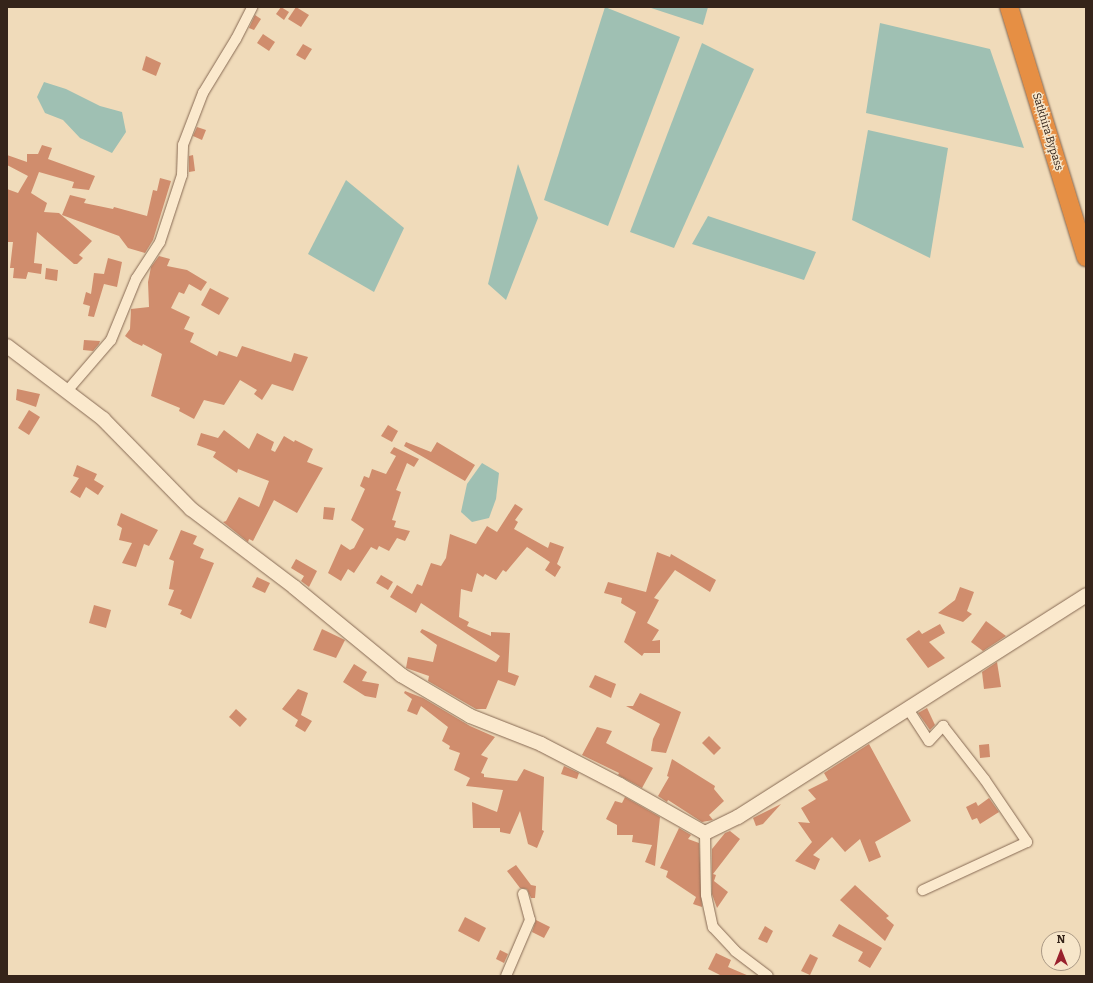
<!DOCTYPE html>
<html>
<head>
<meta charset="utf-8">
<style>
  body { margin:0 }
  #map { position:relative; width:1093px; height:983px; overflow:hidden; background:#f0dbba; font-family:Bitter,serif }
  div>[style] { position:absolute }
  .water>* { inset:0; background:#9fc0b3 }
  .building>* { inset:0; background:#d08d6d }
  .roads { filter:drop-shadow(0 0 1px #876a54) drop-shadow(0 0 1px #876a54) }
  .street>* { height:10px; margin:-5px; padding:0 5px; transform-origin:5px; border-radius:5px; background:#fbe9cd }
  .secondary>* { height:14px; margin:-7px; padding:0 7px; transform-origin:7px; border-radius:7px; background:#fbe9cd }
  .highway>* { height:18px; margin:-9px; padding:0 9px; transform-origin:9px; border-radius:9px; background:#e68f44 }
  span { translate:-50% -50%; white-space:nowrap; text-align:center; line-height:1.15; -webkit-text-stroke:3px #f7e6ca; paint-order:stroke }
  .street-label { font-size:11px; color:#35241a }
  .frame { position:absolute; inset:0; border:8px solid #35241a; pointer-events:none }
  .north { position:absolute; left:1041px; top:931px; width:40px; height:40px; box-sizing:border-box; background:#f7e6ca; border:1px solid #a99884; border-radius:50%; rotate:0deg; font-size:11px; font-weight:700; line-height:16px; text-align:center; color:#35241a }
  .north::after { content:''; display:block; margin:auto; width:14px; height:18px; background:#99212d; clip-path:polygon(50% 0,100% 100%,50% 72%,0 100%) }
</style>
</head>
<body>
<div id="map">
  <div class="water">
    <i style="clip-path:polygon(605px 7px,680px 37px,608px 226px,544px 200px)"></i>
    <i style="clip-path:polygon(648px 7px,708px 7px,703px 25px)"></i>
    <i style="clip-path:polygon(880px 23px,990px 49px,1024px 148px,866px 113px)"></i>
    <i style="clip-path:polygon(702px 43px,754px 69px,674px 248px,630px 232px)"></i>
    <i style="clip-path:polygon(44px 82px,66px 89px,100px 106px,122px 112px,126px 132px,112px 153px,80px 138px,63px 120px,45px 113px,37px 97px)"></i>
    <i style="clip-path:polygon(868px 130px,948px 148px,930px 258px,852px 220px)"></i>
    <i style="clip-path:polygon(518px 164px,538px 218px,506px 300px,488px 284px)"></i>
    <i style="clip-path:polygon(346px 180px,404px 228px,374px 292px,308px 254px)"></i>
    <i style="clip-path:polygon(708px 216px,816px 252px,804px 280px,692px 244px)"></i>
    <i style="clip-path:polygon(482px 463px,499px 473px,496px 499px,489px 518px,472px 522px,461px 512px,467px 484px)"></i>
  </div>
  <div class="building">
    <i style="clip-path:polygon(281px 7px,289px 12px,284px 20px,276px 14px)"></i>
    <i style="clip-path:polygon(296px 7px,309px 15px,301px 27px,288px 19px)"></i>
    <i style="clip-path:polygon(255px 15px,261px 19px,254px 30px,249px 28px)"></i>
    <i style="clip-path:polygon(263px 34px,275px 42px,269px 51px,257px 43px)"></i>
    <i style="clip-path:polygon(303px 44px,312px 49px,305px 60px,296px 55px)"></i>
    <i style="clip-path:polygon(146px 56px,161px 63px,156px 76px,142px 70px)"></i>
    <i style="clip-path:polygon(197px 127px,206px 130px,202px 140px,193px 136px)"></i>
    <i style="clip-path:polygon(42px 145px,52px 148px,48px 159px,95px 176px,89px 190px,72px 188px,74px 182px,39px 172px,31px 193px,47px 203px,44px 212px,59px 213px,92px 241px,79px 255px,83px 258px,77px 264px,74px 264px,37px 232px,34px 263px,42px 264px,41px 274px,28px 272px,26px 279px,13px 278px,14px 268px,10px 268px,13px 242px,7px 242px,7px 189px,18px 193px,28px 176px,7px 165px,7px 155px,27px 162px,27px 154px,38px 154px)"></i>
    <i style="clip-path:polygon(193px 155px,195px 171px,189px 172px,189px 156px)"></i>
    <i style="clip-path:polygon(160px 178px,171px 181px,153px 240px,145px 253px,128px 248px,119px 236px,62px 215px,70px 195px,86px 199px,84px 203px,113px 209px,114px 207px,147px 216px,153px 190px,157px 191px)"></i>
    <i style="clip-path:polygon(159px 256px,170px 259px,167px 266px,187px 270px,207px 282px,201px 291px,189px 284px,184px 294px,179px 292px,171px 308px,190px 317px,184px 329px,194px 333px,190px 342px,217px 356px,219px 351px,237px 357px,242px 346px,291px 362px,294px 353px,308px 357px,293px 391px,272px 384px,262px 400px,254px 394px,257px 390px,240px 380px,224px 405px,204px 400px,194px 419px,179px 411px,180px 408px,151px 396px,162px 354px,143px 344px,142px 346px,133px 342px,125px 336px,130px 329px,131px 309px,149px 307px,148px 282px,151px 267px)"></i>
    <i style="clip-path:polygon(108px 258px,122px 262px,117px 287px,104px 284px,94px 317px,88px 316px,90px 306px,83px 304px,86px 292px,91px 294px,94px 273px,104px 274px)"></i>
    <i style="clip-path:polygon(46px 268px,58px 270px,57px 281px,45px 279px)"></i>
    <i style="clip-path:polygon(210px 288px,229px 298px,219px 315px,201px 305px)"></i>
    <i style="clip-path:polygon(84px 340px,100px 341px,99px 344px,93px 351px,83px 350px)"></i>
    <i style="clip-path:polygon(17px 389px,40px 394px,36px 407px,16px 400px)"></i>
    <i style="clip-path:polygon(29px 410px,40px 417px,29px 435px,18px 428px)"></i>
    <i style="clip-path:polygon(388px 425px,398px 431px,392px 442px,381px 436px)"></i>
    <i style="clip-path:polygon(224px 430px,249px 449px,257px 433px,274px 442px,271px 450px,275px 452px,284px 436px,294px 442px,295px 440px,313px 449px,307px 462px,323px 468px,297px 513px,274px 500px,253px 541px,249px 539px,248px 542px,223px 522px,226px 521px,239px 497px,259px 507px,269px 481px,238px 469px,237px 473px,213px 457px,216px 452px,197px 445px,201px 433px,218px 438px)"></i>
    <i style="clip-path:polygon(406px 442px,431px 452px,437px 442px,475px 465px,465px 481px,404px 446px)"></i>
    <i style="clip-path:polygon(394px 447px,419px 459px,414px 467px,407px 463px,396px 490px,401px 492px,392px 520px,396px 521px,394px 527px,410px 531px,405px 541px,397px 538px,389px 551px,379px 546px,377px 550px,371px 547px,354px 573px,348px 569px,341px 581px,328px 573px,341px 544px,350px 550px,354px 548px,364px 529px,351px 520px,365px 489px,360px 486px,364px 476px,369px 478px,372px 469px,386px 474px,396px 456px,390px 453px)"></i>
    <i style="clip-path:polygon(77px 465px,97px 474px,94px 480px,104px 486px,98px 495px,86px 487px,80px 498px,70px 492px,79px 478px,73px 476px)"></i>
    <i style="clip-path:polygon(515px 504px,523px 509px,515px 520px,518px 522px,514px 529px,548px 548px,550px 542px,564px 547px,557px 564px,561px 567px,555px 577px,545px 570px,550px 562px,527px 547px,506px 572px,503px 570px,496px 580px,485px 574px,483px 577px,477px 573px,472px 592px,461px 589px,459px 617px,469px 622px,467px 626px,491px 636px,491px 632px,510px 633px,508px 672px,519px 676px,515px 686px,498px 680px,486px 709px,476px 709px,428px 681px,429px 676px,406px 668px,408px 657px,433px 662px,437px 645px,420px 632px,422px 629px,496px 662px,500px 656px,421px 603px,416px 613px,390px 597px,397px 585px,412px 594px,417px 584px,422px 586px,431px 563px,441px 566px,446px 558px,450px 534px,476px 544px,487px 526px,497px 532px)"></i>
    <i style="clip-path:polygon(324px 507px,335px 508px,333px 520px,323px 519px)"></i>
    <i style="clip-path:polygon(121px 513px,158px 530px,149px 546px,144px 544px,136px 567px,122px 563px,132px 543px,119px 540px,122px 528px,117px 525px)"></i>
    <i style="clip-path:polygon(181px 530px,197px 536px,193px 544px,204px 549px,200px 558px,214px 563px,191px 619px,180px 614px,182px 610px,168px 605px,174px 590px,169px 589px,174px 561px,169px 559px)"></i>
    <i style="clip-path:polygon(657px 552px,670px 557px,671px 554px,716px 580px,710px 592px,675px 570px,654px 598px,659px 600px,647px 623px,659px 630px,652px 641px,660px 640px,660px 653px,644px 653px,642px 656px,624px 642px,636px 612px,621px 603px,622px 598px,604px 593px,608px 582px,646px 592px)"></i>
    <i style="clip-path:polygon(296px 559px,317px 571px,309px 587px,301px 581px,304px 576px,291px 568px)"></i>
    <i style="clip-path:polygon(381px 575px,393px 582px,388px 590px,376px 583px)"></i>
    <i style="clip-path:polygon(257px 577px,270px 583px,265px 593px,252px 587px)"></i>
    <i style="clip-path:polygon(960px 587px,974px 592px,967px 611px,972px 614px,963px 622px,938px 613px,955px 600px)"></i>
    <i style="clip-path:polygon(94px 605px,111px 610px,106px 628px,89px 623px)"></i>
    <i style="clip-path:polygon(986px 621px,1006px 636px,983px 651px,971px 642px)"></i>
    <i style="clip-path:polygon(940px 624px,945px 633px,929px 642px,945px 658px,928px 668px,906px 639px,919px 630px,922px 634px)"></i>
    <i style="clip-path:polygon(322px 629px,345px 640px,336px 658px,313px 650px)"></i>
    <i style="clip-path:polygon(997px 662px,1001px 687px,984px 689px,982px 672px)"></i>
    <i style="clip-path:polygon(354px 664px,367px 672px,362px 681px,379px 684px,376px 698px,365px 696px,343px 682px)"></i>
    <i style="clip-path:polygon(595px 675px,616px 684px,611px 698px,589px 687px)"></i>
    <i style="clip-path:polygon(298px 689px,308px 693px,301px 715px,312px 721px,305px 732px,295px 726px,298px 720px,282px 709px)"></i>
    <i style="clip-path:polygon(405px 691px,423px 698px,470px 726px,495px 737px,481px 755px,488px 758px,481px 773px,484px 774px,484px 777px,517px 781px,524px 769px,544px 777px,542px 830px,544px 831px,537px 848px,528px 844px,520px 811px,510px 834px,500px 832px,500px 828px,473px 828px,472px 802px,497px 812px,503px 790px,466px 786px,470px 778px,454px 770px,460px 753px,449px 749px,450px 746px,442px 741px,448px 727px,421px 706px,417px 715px,407px 711px,412px 699px,404px 693px)"></i>
    <i style="clip-path:polygon(640px 693px,681px 712px,666px 753px,651px 751px,653px 739px,660px 724px,626px 706px,633px 706px)"></i>
    <i style="clip-path:polygon(927px 708px,935px 725px,930px 730px,918px 713px)"></i>
    <i style="clip-path:polygon(236px 709px,247px 719px,240px 727px,229px 717px)"></i>
    <i style="clip-path:polygon(597px 727px,612px 731px,606px 743px,653px 768px,642px 788px,618px 775px,619px 773px,582px 755px)"></i>
    <i style="clip-path:polygon(709px 736px,721px 748px,714px 755px,702px 743px)"></i>
    <i style="clip-path:polygon(869px 744px,911px 821px,875px 842px,881px 857px,869px 862px,860px 839px,845px 852px,832px 837px,813px 855px,820px 859px,815px 870px,795px 861px,812px 842px,798px 822px,810px 823px,801px 808px,816px 799px,808px 790px,828px 780px,824px 773px)"></i>
    <i style="clip-path:polygon(989px 744px,990px 757px,980px 758px,979px 745px)"></i>
    <i style="clip-path:polygon(672px 759px,715px 786px,714px 789px,724px 801px,709px 815px,713px 820px,702px 822px,668px 800px,667px 802px,658px 796px,669px 777px,667px 776px)"></i>
    <i style="clip-path:polygon(564px 766px,579px 773px,577px 779px,561px 774px)"></i>
    <i style="clip-path:polygon(625px 797px,660px 817px,655px 866px,645px 862px,652px 845px,632px 842px,633px 835px,617px 835px,617px 825px,606px 819px,615px 801px,622px 803px)"></i>
    <i style="clip-path:polygon(989px 798px,999px 812px,980px 824px,977px 818px,972px 820px,966px 807px,976px 802px,978px 806px)"></i>
    <i style="clip-path:polygon(781px 804px,763px 824px,756px 826px,753px 818px)"></i>
    <i style="clip-path:polygon(679px 828px,691px 835px,688px 839px,699px 843px,702px 907px,693px 904px,696px 897px,666px 877px,668px 871px,660px 868px)"></i>
    <i style="clip-path:polygon(730px 831px,740px 839px,713px 874px,716px 875px,714px 881px,728px 892px,717px 908px,712px 894px,712px 849px,725px 833px)"></i>
    <i style="clip-path:polygon(516px 865px,531px 885px,536px 886px,535px 898px,531px 898px,527px 889px,520px 888px,507px 871px)"></i>
    <i style="clip-path:polygon(855px 885px,889px 916px,886px 918px,894px 925px,885px 941px,840px 900px)"></i>
    <i style="clip-path:polygon(465px 917px,486px 928px,479px 942px,458px 931px)"></i>
    <i style="clip-path:polygon(536px 920px,550px 927px,544px 938px,532px 932px)"></i>
    <i style="clip-path:polygon(839px 924px,882px 948px,870px 968px,858px 961px,863px 952px,832px 936px)"></i>
    <i style="clip-path:polygon(765px 926px,773px 931px,767px 943px,758px 939px)"></i>
    <i style="clip-path:polygon(500px 950px,508px 954px,504px 963px,496px 959px)"></i>
    <i style="clip-path:polygon(716px 953px,731px 960px,728px 967px,749px 976px,722px 976px,708px 969px)"></i>
    <i style="clip-path:polygon(810px 954px,818px 958px,810px 975px,801px 971px)"></i>
  </div>
  <div class="roads">
    <div class="street">
      <i style="left:67px;top:391px;width:67px;rotate:-49.2deg"></i>
      <i style="left:111px;top:340px;width:66px;rotate:-67.7deg"></i>
      <i style="left:136px;top:279px;width:44px;rotate:-57deg"></i>
      <i style="left:160px;top:242px;width:71px;rotate:-71.8deg"></i>
      <i style="left:182px;top:175px;width:30px;rotate:-88deg"></i>
      <i style="left:183px;top:145px;width:56px;rotate:-69deg"></i>
      <i style="left:203px;top:93px;width:63px;rotate:-58.6deg"></i>
      <i style="left:236px;top:39px;width:36px;rotate:-63deg"></i>
      <i style="left:908px;top:709px;width:38px;rotate:57deg"></i>
      <i style="left:929px;top:741px;width:21px;rotate:-47deg"></i>
      <i style="left:943px;top:726px;width:68px;rotate:52.1deg"></i>
      <i style="left:985px;top:780px;width:75px;rotate:55.9deg"></i>
      <i style="left:1027px;top:842px;width:115px;rotate:155.2deg"></i>
      <i style="left:705px;top:833px;width:62px;rotate:89.1deg"></i>
      <i style="left:706px;top:895px;width:33px;rotate:78deg"></i>
      <i style="left:713px;top:927px;width:33px;rotate:47deg"></i>
      <i style="left:735px;top:951px;width:41px;rotate:37.1deg"></i>
      <i style="left:506px;top:976px;width:61px;rotate:-66.8deg"></i>
      <i style="left:530px;top:920px;width:27px;rotate:-105deg"></i>
    </div>
    <div class="secondary">
      <i style="left:7px;top:346px;width:121px;rotate:37.2deg"></i>
      <i style="left:103px;top:419px;width:126px;rotate:45.6deg"></i>
      <i style="left:191px;top:509px;width:129px;rotate:37.1deg"></i>
      <i style="left:294px;top:587px;width:139px;rotate:39.4deg"></i>
      <i style="left:401px;top:675px;width:80px;rotate:30.7deg"></i>
      <i style="left:470px;top:716px;width:76px;rotate:21.5deg"></i>
      <i style="left:541px;top:744px;width:89px;rotate:27.4deg"></i>
      <i style="left:620px;top:785px;width:98px;rotate:29.5deg"></i>
      <i style="left:705px;top:833px;width:37px;rotate:-26deg"></i>
      <i style="left:738px;top:817px;width:413px;rotate:-32.5deg"></i>
    </div>
    <div class="highway">
      <i style="left:1009px;top:7px;width:262px;rotate:72.9deg"></i>
    </div>
  </div>
  <div class="street-label">
    <span style="left:1047px;top:132px;rotate:73deg">Satkhira Bypass</span>
  </div>
  <div class="frame"></div>
  <div class="north">N</div>
</div>
</body>
</html>
